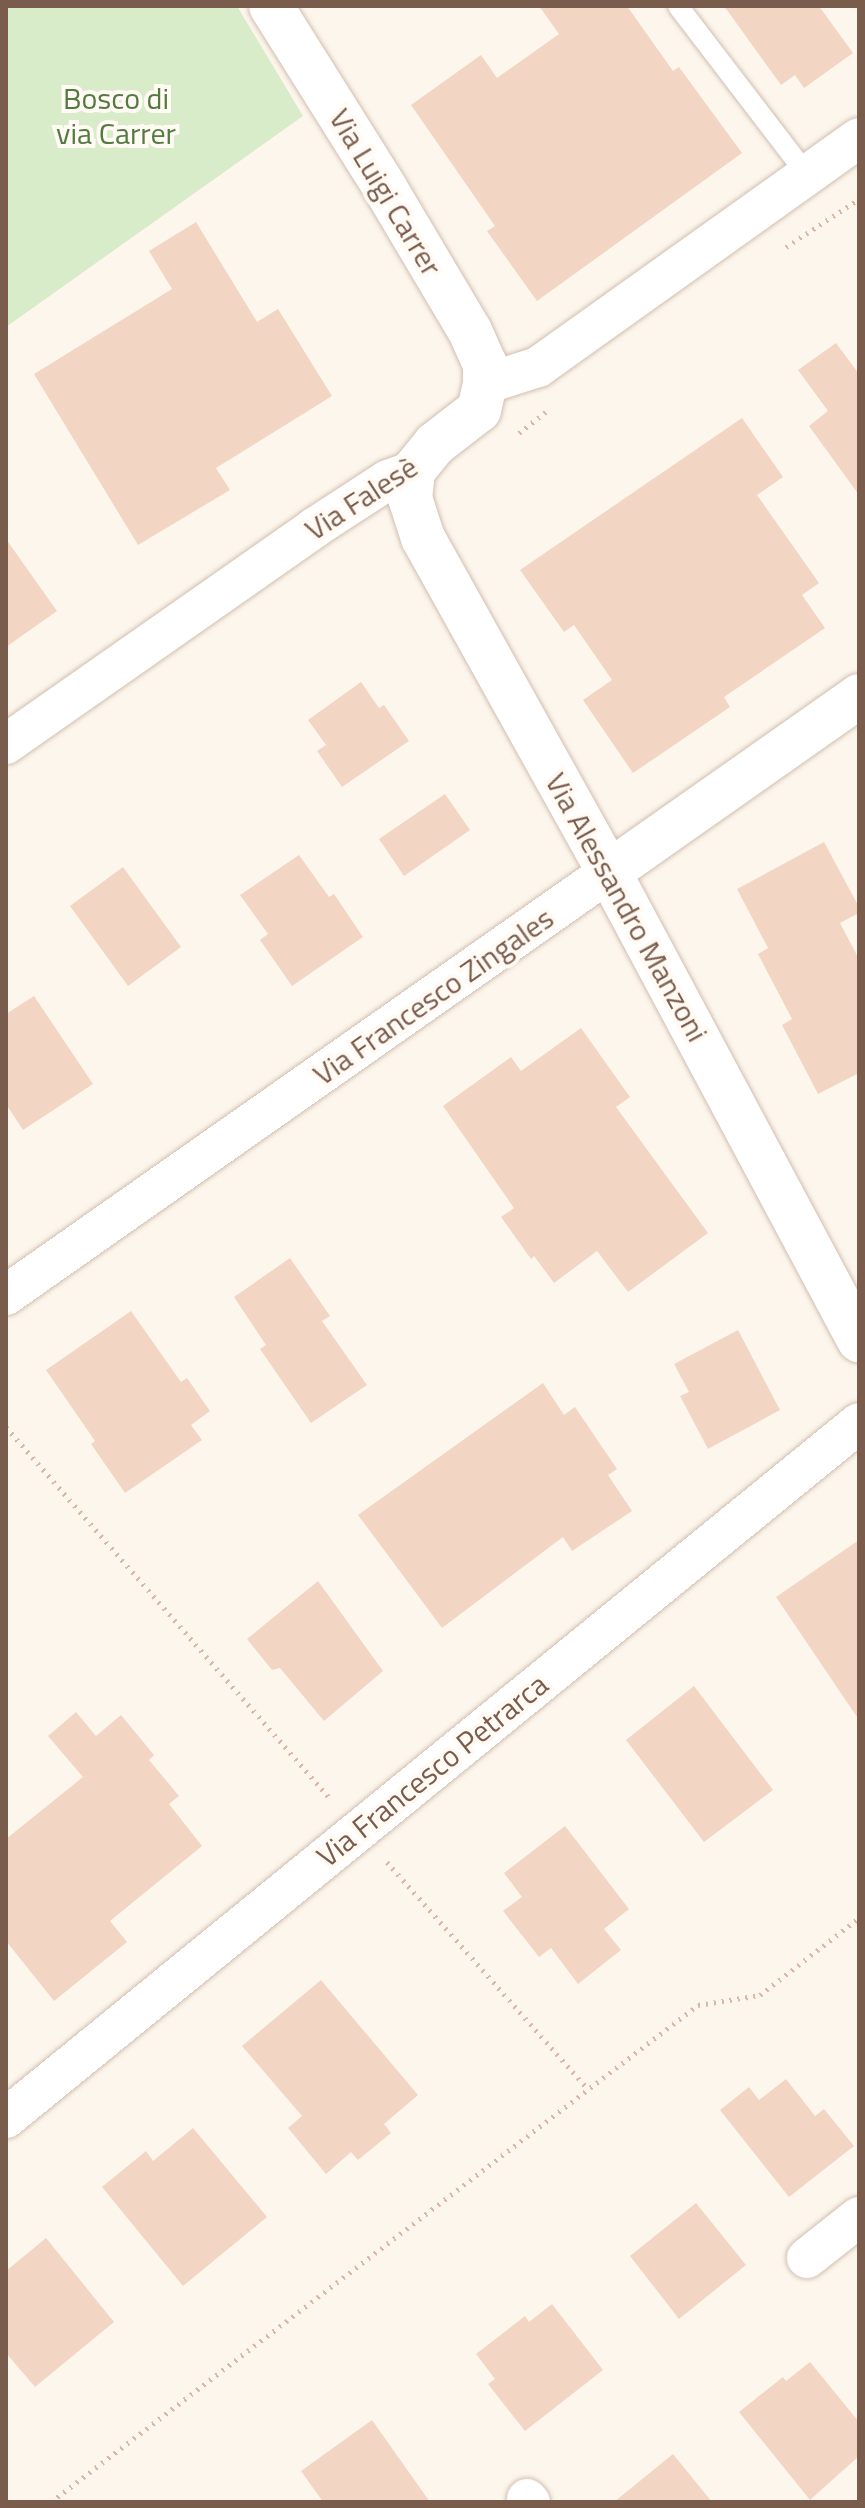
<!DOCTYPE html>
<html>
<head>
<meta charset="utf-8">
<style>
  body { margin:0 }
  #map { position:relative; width:865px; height:2508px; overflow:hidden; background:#fdf6ec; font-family:"Titillium Web",sans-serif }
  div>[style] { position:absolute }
  .green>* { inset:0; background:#d8ecc9 }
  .building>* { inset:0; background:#f3d5c3 }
  .path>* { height:5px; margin-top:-2.5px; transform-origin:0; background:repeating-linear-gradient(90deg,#d9b8a5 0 2px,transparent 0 8px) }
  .roads { filter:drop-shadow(0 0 2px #d1beb0) drop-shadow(0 0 2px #d1beb0) }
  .service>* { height:20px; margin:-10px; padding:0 10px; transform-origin:10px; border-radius:10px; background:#fff }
  .minor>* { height:40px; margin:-20px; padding:0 20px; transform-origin:20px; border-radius:20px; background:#fff }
  .tertiary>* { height:44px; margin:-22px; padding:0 22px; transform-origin:22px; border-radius:22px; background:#fff }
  span { translate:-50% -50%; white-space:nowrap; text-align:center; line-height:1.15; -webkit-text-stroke:8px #fffaf3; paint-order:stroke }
  .park-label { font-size:30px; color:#537a41 }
  .street-label { font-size:30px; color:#7a5c4d }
  .frame { position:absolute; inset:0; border:8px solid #7a5c4d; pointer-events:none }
</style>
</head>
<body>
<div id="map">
  <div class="green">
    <i style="clip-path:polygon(6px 6px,237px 6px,303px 116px,6px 327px)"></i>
  </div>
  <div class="building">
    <i style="clip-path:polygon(539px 6px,627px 6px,673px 71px,679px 67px,742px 153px,537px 301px,487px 231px,495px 226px,411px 105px,481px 55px,497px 78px,559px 34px)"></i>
    <i style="clip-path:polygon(724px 6px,819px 6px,853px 53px,804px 88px,795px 75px,781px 85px)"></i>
    <i style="clip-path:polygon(196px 222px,257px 322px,278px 309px,332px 396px,216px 468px,230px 490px,138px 545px,34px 374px,172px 289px,149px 251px)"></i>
    <i style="clip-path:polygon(836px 343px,859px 374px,859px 495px,809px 426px,828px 411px,798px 370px)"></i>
    <i style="clip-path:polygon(742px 418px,783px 477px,757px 495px,819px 583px,802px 595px,825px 628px,724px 697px,730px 707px,633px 773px,583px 700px,612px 680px,574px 625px,564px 632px,520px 570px)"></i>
    <i style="clip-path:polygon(6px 539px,57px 611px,6px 647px)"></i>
    <i style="clip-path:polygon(361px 682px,379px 708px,384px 705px,409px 741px,342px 787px,317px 751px,326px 745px,308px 720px)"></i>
    <i style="clip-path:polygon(445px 794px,470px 830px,404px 876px,379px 839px)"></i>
    <i style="clip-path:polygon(824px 842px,859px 907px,859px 913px,840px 923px,859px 959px,859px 1073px,818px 1094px,782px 1025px,792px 1019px,758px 954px,768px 948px,737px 889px)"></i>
    <i style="clip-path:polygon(299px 855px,329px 897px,334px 894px,363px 937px,292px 986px,260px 940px,268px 934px,240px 895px)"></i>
    <i style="clip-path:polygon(123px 867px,181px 947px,128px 986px,70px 906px)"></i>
    <i style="clip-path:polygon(34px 996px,93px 1084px,23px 1130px,6px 1104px,6px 1014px)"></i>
    <i style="clip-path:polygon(581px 1028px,630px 1097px,616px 1107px,708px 1233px,628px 1292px,597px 1251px,554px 1283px,534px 1256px,531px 1259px,501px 1217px,514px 1208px,443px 1106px,511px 1057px,521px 1071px)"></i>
    <i style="clip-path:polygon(290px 1258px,330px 1316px,322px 1321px,367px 1385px,311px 1423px,260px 1349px,266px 1345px,234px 1297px)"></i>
    <i style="clip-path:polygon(131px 1311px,181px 1382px,187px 1378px,210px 1411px,191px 1425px,202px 1440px,125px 1493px,91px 1444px,95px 1441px,46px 1370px)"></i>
    <i style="clip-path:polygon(738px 1330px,780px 1410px,708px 1449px,680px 1396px,689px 1392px,674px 1364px)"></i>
    <i style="clip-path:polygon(543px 1383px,564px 1415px,575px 1407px,617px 1469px,608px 1475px,632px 1511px,572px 1551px,563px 1537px,442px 1628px,358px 1515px)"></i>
    <i style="clip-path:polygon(859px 1540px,859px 1720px,776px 1597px)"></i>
    <i style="clip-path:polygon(318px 1581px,383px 1671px,324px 1721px,280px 1668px,272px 1670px,247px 1639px)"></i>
    <i style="clip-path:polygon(694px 1686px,773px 1790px,704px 1842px,626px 1740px)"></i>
    <i style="clip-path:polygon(76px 1712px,96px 1736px,121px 1715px,154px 1755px,149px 1760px,179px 1796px,169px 1804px,202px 1846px,110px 1921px,127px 1942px,54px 2001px,6px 1941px,6px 1839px,83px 1777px,48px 1736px)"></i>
    <i style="clip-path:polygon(565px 1826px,629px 1909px,604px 1929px,621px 1950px,578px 1984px,551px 1948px,539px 1957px,503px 1911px,522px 1897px,504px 1873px)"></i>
    <i style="clip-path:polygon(321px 1980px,418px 2095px,384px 2124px,391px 2133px,358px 2160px,351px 2152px,326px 2174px,288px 2128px,302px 2116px,242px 2046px)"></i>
    <i style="clip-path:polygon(786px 2079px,815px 2116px,824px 2109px,854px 2146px,789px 2197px,720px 2110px,749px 2087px,759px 2100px)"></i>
    <i style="clip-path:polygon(193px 2128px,267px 2217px,183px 2286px,102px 2187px,146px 2151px,153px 2161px)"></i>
    <i style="clip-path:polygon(696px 2203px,746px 2265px,679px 2319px,630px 2256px)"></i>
    <i style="clip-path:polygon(46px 2238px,114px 2322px,35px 2387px,6px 2353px,6px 2271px)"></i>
    <i style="clip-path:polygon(552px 2304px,603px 2370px,525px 2431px,488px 2384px,495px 2379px,476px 2354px,525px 2316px,529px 2322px)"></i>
    <i style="clip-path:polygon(810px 2362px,859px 2422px,859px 2456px,810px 2500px,739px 2412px,783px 2377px,786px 2381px)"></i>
    <i style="clip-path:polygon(372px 2420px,430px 2502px,323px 2502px,301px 2471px)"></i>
    <i style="clip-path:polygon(673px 2454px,712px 2502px,614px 2502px)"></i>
  </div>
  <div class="path">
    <i style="left:786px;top:247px;width:87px;rotate:-33.3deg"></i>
    <i style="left:519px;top:433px;width:34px;rotate:-38deg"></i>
    <i style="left:6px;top:1427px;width:493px;rotate:48.9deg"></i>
    <i style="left:387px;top:1862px;width:303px;rotate:48.5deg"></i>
    <i style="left:51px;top:2502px;width:816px;rotate:-37.53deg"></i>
    <i style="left:698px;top:2005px;width:63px;rotate:-9.2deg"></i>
    <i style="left:760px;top:1995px;width:125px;rotate:-37.9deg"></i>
  </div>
  <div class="roads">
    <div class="service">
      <i style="left:678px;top:6px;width:213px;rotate:52.6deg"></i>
    </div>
    <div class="minor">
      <i style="left:485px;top:384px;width:56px;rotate:-17.8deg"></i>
      <i style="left:538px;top:367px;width:394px;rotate:-35.5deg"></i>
      <i style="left:6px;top:744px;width:376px;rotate:-35deg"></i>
      <i style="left:314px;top:528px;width:88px;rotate:-33deg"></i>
      <i style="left:388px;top:480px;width:27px;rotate:-20deg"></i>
      <i style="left:6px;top:1295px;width:737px;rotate:-35.05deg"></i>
      <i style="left:6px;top:2118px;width:1100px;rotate:-39.17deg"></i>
      <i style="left:807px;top:2258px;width:66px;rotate:-38.3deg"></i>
      <i style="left:527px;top:2499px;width:4px;rotate:45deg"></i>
    </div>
    <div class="tertiary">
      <i style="left:271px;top:6px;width:215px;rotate:57.9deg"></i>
      <i style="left:385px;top:188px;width:166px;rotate:59.3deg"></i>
      <i style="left:470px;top:331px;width:36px;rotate:66deg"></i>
      <i style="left:485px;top:364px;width:20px;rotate:90deg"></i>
      <i style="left:485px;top:384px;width:27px;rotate:103deg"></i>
      <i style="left:479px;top:410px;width:56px;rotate:142.3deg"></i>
      <i style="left:435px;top:444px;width:35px;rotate:129deg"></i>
      <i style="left:413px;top:471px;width:27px;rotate:96deg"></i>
      <i style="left:410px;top:498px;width:42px;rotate:72deg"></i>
      <i style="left:423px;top:538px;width:382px;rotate:60.9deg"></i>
      <i style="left:609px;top:872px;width:531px;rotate:61.89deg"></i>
      <i style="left:609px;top:872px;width:306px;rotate:-35.1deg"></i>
    </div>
  </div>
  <div class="park-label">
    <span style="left:116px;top:115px">Bosco di<br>via Carrer</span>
  </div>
  <div class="street-label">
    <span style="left:386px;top:192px;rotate:59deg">Via Luigi Carrer</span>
    <span style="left:361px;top:498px;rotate:-33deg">Via Falesè</span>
    <span style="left:627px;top:907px;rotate:61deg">Via Alessandro Manzoni</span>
    <span style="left:433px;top:996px;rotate:-35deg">Via Francesco Zingales</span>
    <span style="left:432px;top:1770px;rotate:-39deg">Via Francesco Petrarca</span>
  </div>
  <div class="frame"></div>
</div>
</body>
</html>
